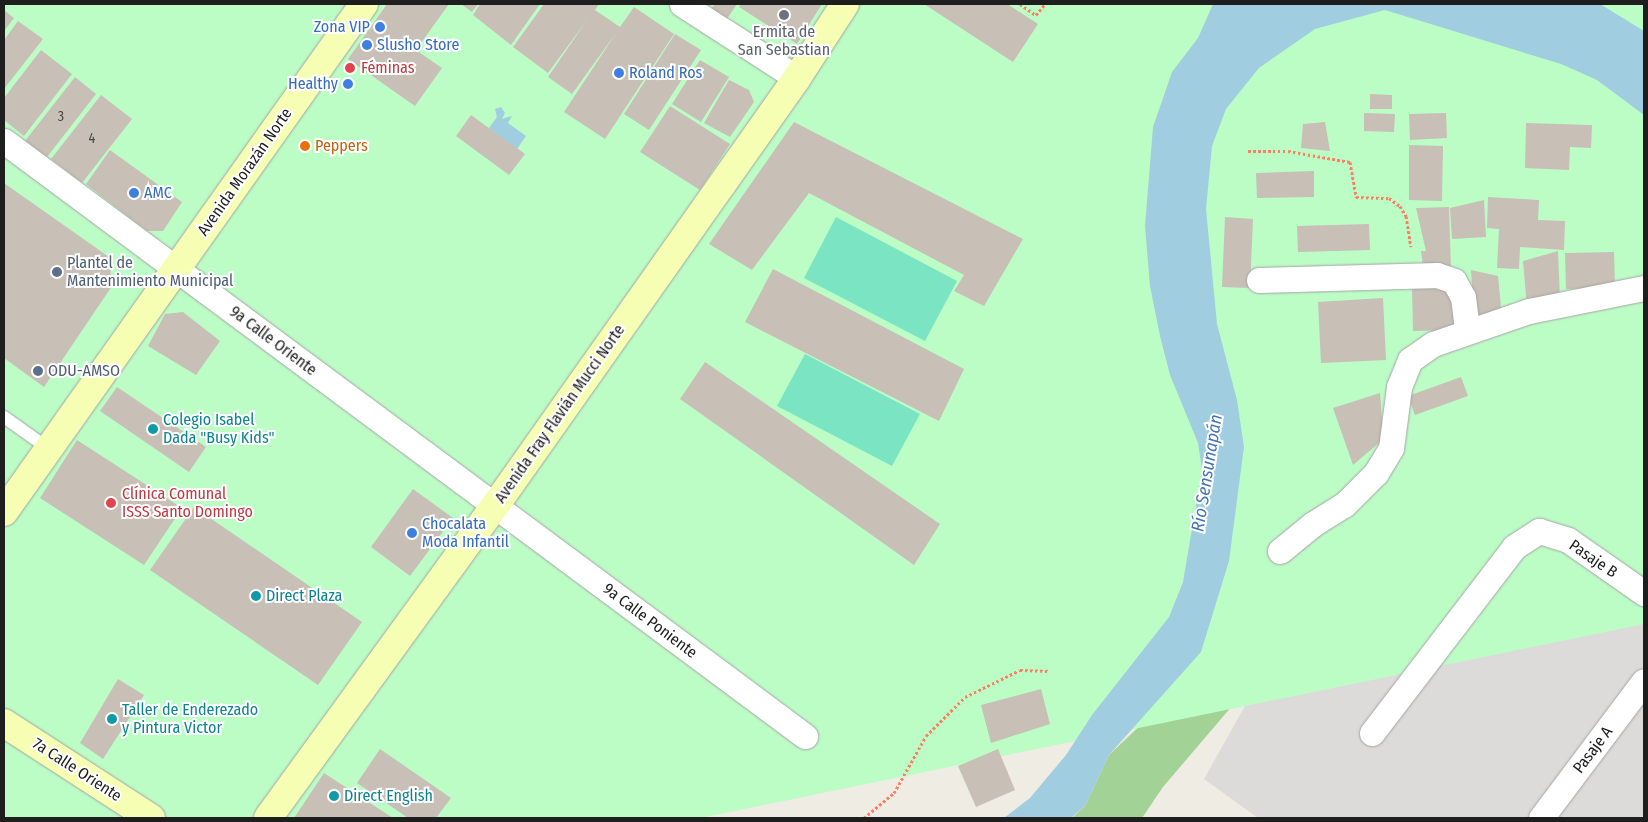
<!DOCTYPE html>
<html>
<head>
<meta charset="utf-8">
<style>
  body { margin:0 }
  #map { position:relative; width:1648px; height:822px; overflow:hidden; background:#efece3; font-family:"Fira Sans Condensed",sans-serif }
  div>[style] { position:absolute }
  .residential>* { inset:0; background:#dcdbda }
  .forest>* { inset:0; background:#a2d295 }
  .park>* { inset:0; background:#bcfdc6 }
  .pitch>* { inset:0; background:#7be4c3 }
  .water>* { inset:0; background:#a0cde0 }
  .building>* { inset:0; background:#c8bfb6 }
  .path>* { height:3px; margin-top:-1.5px; transform-origin:0; background:repeating-linear-gradient(90deg,#ff7f64 0 2.5px,transparent 0 5px) }
  .roads { filter:drop-shadow(0 0 1px #a5a5a5) drop-shadow(0 0 1px #a5a5a5) }
  .service>* { height:12px; margin:-6px; padding:0 6px; transform-origin:6px; border-radius:6px; background:#fff }
  .minor>* { height:25px; margin:-12.5px; padding:0 12.5px; transform-origin:12.5px; border-radius:12.5px; background:#fff }
  .secondary>* { height:28px; margin:-14px; padding:0 14px; transform-origin:14px; border-radius:14px; background:#f5feb3 }
  .dots>* { width:14px; height:14px; translate:-50% -50%; box-sizing:border-box; border:2px solid #fff; border-radius:50% }
  span { translate:-50% -50%; white-space:nowrap; text-align:center; line-height:1.15; -webkit-text-stroke:4px #fff; paint-order:stroke }
  .number-label { font-size:14px; color:#484644 }
  .number-label span { -webkit-text-stroke-width:0 }
  .shop-label { font-size:16px; color:#366cbe }
  .right { translate:-100% -50%; text-align:right }
  .left { translate:0 -50%; text-align:left }
  .worship-label { font-size:16px; color:#5b616d }
  .health-label { font-size:16px; color:#be3a42 }
  .food-label { font-size:16px; color:#c56008 }
  .street-label { font-size:16px; color:#1e1e1e }
  .service-label { font-size:16px; color:#4e5e75 }
  .culture-label { font-size:16px; color:#0d838f }
  .water-label { font-size:18px; color:#4474b4; font-style:italic }
  .frame { position:absolute; inset:0; border:5px solid #1e1e1e; pointer-events:none }
</style>
</head>
<body>
<div id="map">
  <div class="residential">
    <i style="clip-path:polygon(1644px 126px,1644px 818px,1258px 818px,1204px 779px,1283px 638px)"></i>
  </div>
  <div class="forest">
    <i style="clip-path:polygon(1210px 659px,1238px 699px,1163px 787px,1142px 818px,1072px 818px,1085px 806px,1109px 755px)"></i>
  </div>
  <div class="park">
    <i style="clip-path:polygon(4px 4px,1644px 4px,1644px 624px,701px 818px,4px 818px)"></i>
  </div>
  <div class="pitch">
    <i style="clip-path:polygon(836px 217px,957px 281px,925px 341px,804px 278px)"></i>
    <i style="clip-path:polygon(805px 354px,920px 414px,892px 466px,777px 406px)"></i>
  </div>
  <div class="water">
    <i style="clip-path:polygon(1213px 4px,1600px 4px,1644px 31px,1644px 115px,1597px 80px,1561px 64px,1385px 10px,1315px 29px,1259px 68px,1226px 109px,1212px 146px,1206px 209px,1217px 324px,1237px 400px,1244px 447px,1229px 561px,1201px 652px,1109px 755px,1085px 806px,1071px 818px,1004px 818px,1030px 798px,1066px 755px,1092px 715px,1169px 617px,1183px 582px,1202px 470px,1198px 443px,1170px 375px,1160px 336px,1150px 286px,1145px 226px,1153px 127px,1172px 72px,1198px 38px)"></i>
    <i style="clip-path:polygon(501px 107px,505px 113px,502px 119px,512px 116px,508px 123px,526px 136px,517px 149px,489px 128px,497px 117px,495px 109px)"></i>
  </div>
  <div class="building">
    <i style="clip-path:polygon(387px 4px,449px 4px,416px 50px,442px 68px,415px 106px,348px 59px)"></i>
    <i style="clip-path:polygon(461px 4px,478px 4px,472px 12px)"></i>
    <i style="clip-path:polygon(480px 4px,540px 4px,511px 45px,473px 15px)"></i>
    <i style="clip-path:polygon(544px 4px,599px 4px,595px 10px,620px 27px,634px 7px,674px 34px,605px 139px,564px 112px,616px 33px,572px 94px,548px 77px,587px 20px,548px 73px,513px 47px)"></i>
    <i style="clip-path:polygon(715px 4px,737px 4px,727px 19px,711px 9px)"></i>
    <i style="clip-path:polygon(741px 4px,822px 4px,797px 44px,739px 7px)"></i>
    <i style="clip-path:polygon(924px 4px,1007px 4px,1038px 24px,1013px 62px)"></i>
    <i style="clip-path:polygon(4px 10px,14px 18px,4px 31px)"></i>
    <i style="clip-path:polygon(18px 21px,43px 39px,4px 89px,4px 40px)"></i>
    <i style="clip-path:polygon(675px 34px,701px 50px,649px 130px,624px 114px)"></i>
    <i style="clip-path:polygon(41px 50px,72px 74px,24px 136px,4px 120px,4px 98px)"></i>
    <i style="clip-path:polygon(700px 60px,729px 77px,701px 122px,672px 104px)"></i>
    <i style="clip-path:polygon(75px 77px,96px 94px,47px 157px,25px 141px)"></i>
    <i style="clip-path:polygon(729px 80px,749px 90px,754px 102px,730px 137px,704px 123px)"></i>
    <i style="clip-path:polygon(1370px 94px,1392px 95px,1392px 109px,1370px 109px)"></i>
    <i style="clip-path:polygon(101px 95px,132px 119px,82px 183px,51px 159px)"></i>
    <i style="clip-path:polygon(670px 106px,730px 144px,700px 190px,640px 152px)"></i>
    <i style="clip-path:polygon(1364px 113px,1395px 114px,1394px 132px,1364px 131px)"></i>
    <i style="clip-path:polygon(1446px 113px,1447px 138px,1410px 140px,1409px 114px)"></i>
    <i style="clip-path:polygon(471px 115px,525px 154px,509px 175px,456px 136px)"></i>
    <i style="clip-path:polygon(794px 122px,1023px 239px,984px 306px,954px 291px,964px 275px,809px 193px,752px 270px,709px 244px)"></i>
    <i style="clip-path:polygon(1325px 122px,1330px 151px,1301px 148px,1303px 124px)"></i>
    <i style="clip-path:polygon(1526px 123px,1592px 125px,1591px 148px,1570px 147px,1569px 170px,1525px 168px)"></i>
    <i style="clip-path:polygon(1409px 145px,1443px 146px,1442px 201px,1409px 200px)"></i>
    <i style="clip-path:polygon(110px 150px,182px 202px,163px 231px,147px 231px,86px 184px)"></i>
    <i style="clip-path:polygon(1314px 171px,1314px 197px,1257px 198px,1256px 173px)"></i>
    <i style="clip-path:polygon(4px 183px,109px 257px,112px 286px,44px 387px,4px 358px)"></i>
    <i style="clip-path:polygon(1488px 197px,1539px 200px,1538px 220px,1565px 221px,1564px 250px,1520px 247px,1519px 269px,1497px 268px,1499px 229px,1487px 228px)"></i>
    <i style="clip-path:polygon(1484px 200px,1486px 237px,1452px 239px,1450px 208px)"></i>
    <i style="clip-path:polygon(1449px 207px,1451px 270px,1424px 272px,1421px 251px,1426px 251px,1416px 208px)"></i>
    <i style="clip-path:polygon(1225px 217px,1253px 219px,1250px 288px,1222px 287px)"></i>
    <i style="clip-path:polygon(1369px 224px,1370px 250px,1298px 252px,1297px 226px)"></i>
    <i style="clip-path:polygon(1558px 251px,1560px 300px,1527px 307px,1523px 261px)"></i>
    <i style="clip-path:polygon(1614px 252px,1615px 288px,1566px 289px,1565px 253px)"></i>
    <i style="clip-path:polygon(773px 269px,964px 369px,939px 421px,745px 322px)"></i>
    <i style="clip-path:polygon(1471px 270px,1498px 276px,1502px 317px,1474px 319px)"></i>
    <i style="clip-path:polygon(1453px 288px,1455px 330px,1413px 331px,1412px 289px)"></i>
    <i style="clip-path:polygon(1383px 298px,1386px 360px,1321px 363px,1318px 302px)"></i>
    <i style="clip-path:polygon(183px 312px,220px 341px,196px 375px,148px 346px,165px 314px)"></i>
    <i style="clip-path:polygon(705px 362px,940px 524px,914px 565px,680px 399px)"></i>
    <i style="clip-path:polygon(1461px 377px,1468px 396px,1415px 415px,1408px 396px)"></i>
    <i style="clip-path:polygon(117px 387px,206px 447px,189px 472px,100px 411px)"></i>
    <i style="clip-path:polygon(1380px 393px,1383px 433px,1380px 442px,1353px 465px,1333px 408px)"></i>
    <i style="clip-path:polygon(77px 440px,182px 508px,144px 565px,40px 498px)"></i>
    <i style="clip-path:polygon(413px 489px,453px 518px,410px 576px,371px 547px)"></i>
    <i style="clip-path:polygon(194px 507px,362px 622px,318px 685px,150px 570px)"></i>
    <i style="clip-path:polygon(118px 679px,144px 695px,103px 759px,80px 743px)"></i>
    <i style="clip-path:polygon(1041px 689px,1050px 724px,991px 743px,981px 705px)"></i>
    <i style="clip-path:polygon(380px 749px,451px 798px,436px 818px,408px 818px,357px 783px)"></i>
    <i style="clip-path:polygon(998px 749px,1015px 790px,976px 807px,958px 766px)"></i>
    <i style="clip-path:polygon(324px 773px,393px 818px,294px 818px)"></i>
  </div>
  <div class="path">
    <i style="left:1020px;top:4px;width:19px;rotate:35deg"></i>
    <i style="left:1036px;top:15px;width:14px;rotate:-51deg"></i>
    <i style="left:1248px;top:151px;width:40px"></i>
    <i style="left:1288px;top:151px;width:63px;rotate:10.1deg"></i>
    <i style="left:1350px;top:162px;width:36px;rotate:80deg"></i>
    <i style="left:1356px;top:197px;width:33px;rotate:2deg"></i>
    <i style="left:1389px;top:198px;width:14px;rotate:36deg"></i>
    <i style="left:1400px;top:206px;width:12px;rotate:59deg"></i>
    <i style="left:1406px;top:216px;width:31px;rotate:81deg"></i>
    <i style="left:864px;top:818px;width:39px;rotate:-40deg"></i>
    <i style="left:894px;top:793px;width:65px;rotate:-60.7deg"></i>
    <i style="left:926px;top:736px;width:55px;rotate:-45deg"></i>
    <i style="left:965px;top:697px;width:61px;rotate:-26.1deg"></i>
    <i style="left:1020px;top:670px;width:30px;rotate:2deg"></i>
  </div>
  <div class="roads">
    <div class="service">
      <i style="left:4px;top:417px;width:55px;rotate:35.4deg"></i>
    </div>
    <div class="minor">
      <i style="left:682px;top:4px;width:137px;rotate:32.8deg"></i>
      <i style="left:4px;top:141px;width:998px;rotate:36.61deg"></i>
      <i style="left:1259px;top:280px;width:178px;rotate:-1.6deg"></i>
      <i style="left:1437px;top:275px;width:18px;rotate:19deg"></i>
      <i style="left:1454px;top:281px;width:18px;rotate:61deg"></i>
      <i style="left:1463px;top:297px;width:34px;rotate:83deg"></i>
      <i style="left:1280px;top:551px;width:43px;rotate:-39.3deg"></i>
      <i style="left:1313px;top:524px;width:36px;rotate:-32deg"></i>
      <i style="left:1344px;top:505px;width:45px;rotate:-45deg"></i>
      <i style="left:1376px;top:473px;width:29px;rotate:-59deg"></i>
      <i style="left:1391px;top:448px;width:62px;rotate:-82.5deg"></i>
      <i style="left:1399px;top:387px;width:29px;rotate:-68deg"></i>
      <i style="left:1410px;top:360px;width:28px;rotate:-35deg"></i>
      <i style="left:1433px;top:344px;width:102px;rotate:-19deg"></i>
      <i style="left:1529px;top:311px;width:117px;rotate:-11.3deg"></i>
      <i style="left:1372px;top:733px;width:234px;rotate:-52.6deg"></i>
      <i style="left:1514px;top:547px;width:30px;rotate:-33deg"></i>
      <i style="left:1539px;top:531px;width:30px;rotate:17deg"></i>
      <i style="left:1568px;top:540px;width:93px;rotate:34.9deg"></i>
      <i style="left:1541px;top:818px;width:171px;rotate:-53.1deg"></i>
    </div>
    <div class="secondary">
      <i style="left:4px;top:512px;width:623px;rotate:-54.68deg"></i>
      <i style="left:4px;top:723px;width:175px;rotate:32.9deg"></i>
      <i style="left:268px;top:818px;width:386px;rotate:-54deg"></i>
      <i style="left:495px;top:506px;width:524px;rotate:-54.79deg"></i>
      <i style="left:797px;top:78px;width:88px;rotate:-57deg"></i>
    </div>
  </div>
  <div class="dots">
    <i style="left:784px;top:15px;background:#6b7280"></i>
    <i style="left:380px;top:27px;background:#3f7fe0"></i>
    <i style="left:367px;top:45px;background:#3f7fe0"></i>
    <i style="left:350px;top:68px;background:#e0444e"></i>
    <i style="left:619px;top:73px;background:#3f7fe0"></i>
    <i style="left:348px;top:84px;background:#3f7fe0"></i>
    <i style="left:305px;top:146px;background:#e8710a"></i>
    <i style="left:134px;top:193px;background:#3f7fe0"></i>
    <i style="left:57px;top:272px;background:#5c6f8a"></i>
    <i style="left:38px;top:371px;background:#5c6f8a"></i>
    <i style="left:153px;top:429px;background:#0f9aa8"></i>
    <i style="left:111px;top:503px;background:#e0444e"></i>
    <i style="left:412px;top:533px;background:#3f7fe0"></i>
    <i style="left:256px;top:596px;background:#0f9aa8"></i>
    <i style="left:112px;top:719px;background:#0f9aa8"></i>
    <i style="left:334px;top:796px;background:#0f9aa8"></i>
  </div>
  <div class="number-label">
    <span style="left:61px;top:117px">3</span>
    <span style="left:92px;top:139px">4</span>
  </div>
  <div class="shop-label">
    <span class="right" style="left:370px;top:27px">Zona VIP</span>
    <span class="left" style="left:377px;top:45px">Slusho Store</span>
    <span class="left" style="left:629px;top:73px">Roland Ros</span>
    <span class="right" style="left:338px;top:84px">Healthy</span>
    <span class="left" style="left:144px;top:193px">AMC</span>
    <span class="left" style="left:422px;top:533px">Chocalata<br>Moda Infantil</span>
  </div>
  <div class="worship-label">
    <span style="left:784px;top:41px">Ermita de<br>San Sebastian</span>
  </div>
  <div class="health-label">
    <span class="left" style="left:361px;top:68px">Féminas</span>
    <span class="left" style="left:122px;top:503px">Clínica Comunal<br>ISSS Santo Domingo</span>
  </div>
  <div class="food-label">
    <span class="left" style="left:315px;top:146px">Peppers</span>
  </div>
  <div class="street-label">
    <span style="left:245px;top:172px;rotate:-55deg">Avenida Morazán Norte</span>
    <span style="left:273px;top:341px;rotate:37deg">9a Calle Oriente</span>
    <span style="left:560px;top:414px;rotate:-55deg">Avenida Fray Flavián Mucci Norte</span>
    <span style="left:1593px;top:559px;rotate:34deg">Pasaje B</span>
    <span style="left:650px;top:621px;rotate:37deg">9a Calle Poniente</span>
    <span style="left:1593px;top:750px;rotate:-53deg">Pasaje A</span>
    <span style="left:77px;top:770px;rotate:33deg">7a Calle Oriente</span>
  </div>
  <div class="service-label">
    <span class="left" style="left:67px;top:272px">Plantel de<br>Mantenimiento Municipal</span>
    <span class="left" style="left:48px;top:371px">ODU-AMSO</span>
  </div>
  <div class="culture-label">
    <span class="left" style="left:163px;top:429px">Colegio Isabel<br>Dada "Busy Kids"</span>
    <span class="left" style="left:266px;top:596px">Direct Plaza</span>
    <span class="left" style="left:122px;top:719px">Taller de Enderezado<br>y Pintura Victor</span>
    <span class="left" style="left:344px;top:796px">Direct English</span>
  </div>
  <div class="water-label">
    <span style="left:1207px;top:473px;rotate:-81deg">Río Sensunapán</span>
  </div>
  <div class="frame"></div>
</div>
</body>
</html>
